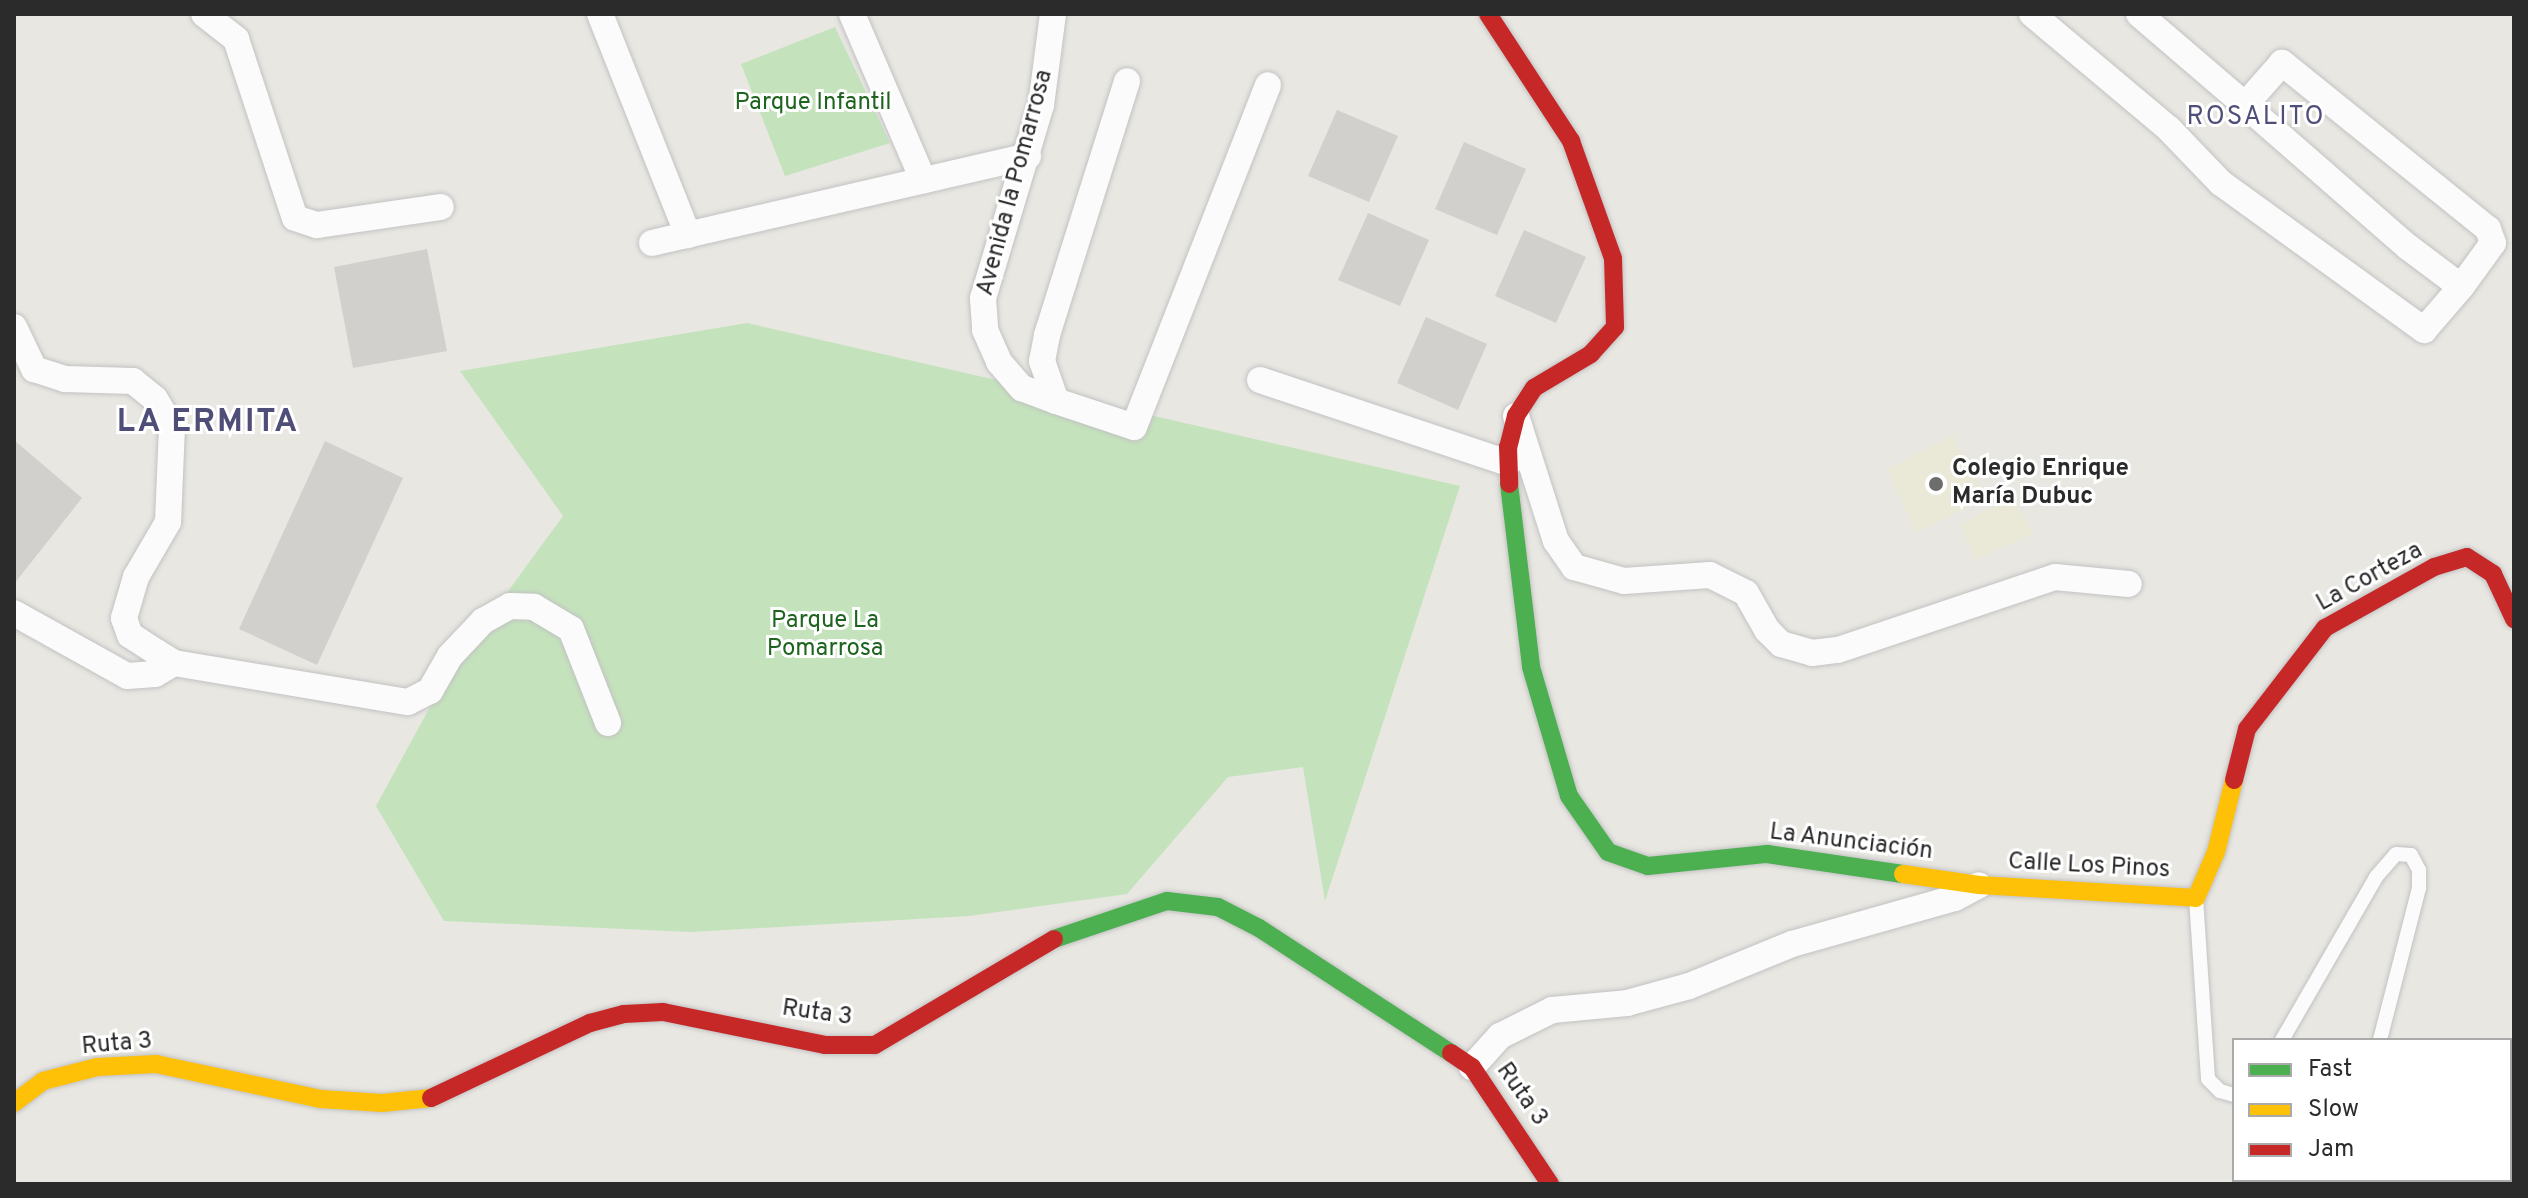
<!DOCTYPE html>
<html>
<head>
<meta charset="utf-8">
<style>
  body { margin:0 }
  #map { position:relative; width:2528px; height:1198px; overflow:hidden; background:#e8e7e2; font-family:Overpass,sans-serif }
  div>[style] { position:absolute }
  .education>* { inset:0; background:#eae8d7 }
  .green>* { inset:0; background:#c4e3bc }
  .building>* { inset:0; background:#d1d0cd }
  .roads { filter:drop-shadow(0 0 2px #c2c2c2) drop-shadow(0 0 2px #c2c2c2) }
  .lane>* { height:14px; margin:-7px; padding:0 7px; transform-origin:7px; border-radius:7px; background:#fcfbfb }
  .street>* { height:26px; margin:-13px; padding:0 13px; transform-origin:13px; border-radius:13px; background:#fcfbfb }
  .fast>* { height:18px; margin:-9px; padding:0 9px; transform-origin:9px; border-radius:9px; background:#4caf50 }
  .slow>* { height:18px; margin:-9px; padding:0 9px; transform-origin:9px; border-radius:9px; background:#ffc107 }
  .jam>* { height:18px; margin:-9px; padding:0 9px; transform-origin:9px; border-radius:9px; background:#c62828 }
  .dots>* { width:22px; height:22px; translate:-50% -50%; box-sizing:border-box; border:4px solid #fff; border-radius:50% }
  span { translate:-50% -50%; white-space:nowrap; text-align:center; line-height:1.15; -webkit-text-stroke:6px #fff; paint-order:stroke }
  .park-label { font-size:24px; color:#1e641e }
  .street-label { font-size:24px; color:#2b2b2b }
  .poi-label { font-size:24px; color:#2b2b2b; font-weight:700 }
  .left { translate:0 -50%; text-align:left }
  .neighbourhood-label { font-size:26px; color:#4f4e79; letter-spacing:2px }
  .district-label { font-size:32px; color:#4f4e79; font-weight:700; letter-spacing:2px }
  .frame { position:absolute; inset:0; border:16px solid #2b2b2b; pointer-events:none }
  .legend { position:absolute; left:2232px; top:1038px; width:280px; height:144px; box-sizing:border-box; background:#fff; border:2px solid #aaa; margin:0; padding:10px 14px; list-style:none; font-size:24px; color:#2b2b2b }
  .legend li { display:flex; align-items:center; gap:16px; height:40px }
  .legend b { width:40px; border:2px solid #aaa }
</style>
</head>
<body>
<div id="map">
  <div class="education">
    <i style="clip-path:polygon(1953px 435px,1986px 498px,1916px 533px,1887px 470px)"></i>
    <i style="clip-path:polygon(2012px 497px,2034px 534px,1976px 559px,1959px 525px)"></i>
  </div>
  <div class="green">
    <i style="clip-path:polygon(835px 27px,890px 143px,785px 176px,741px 64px)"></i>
    <i style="clip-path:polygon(747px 323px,1460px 486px,1325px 901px,1303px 767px,1228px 777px,1127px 894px,969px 916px,691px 932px,444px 921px,376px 806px,449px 672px,563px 516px,460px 371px)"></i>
  </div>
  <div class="building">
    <i style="clip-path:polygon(1337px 110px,1398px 136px,1369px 202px,1308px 176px)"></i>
    <i style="clip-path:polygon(1464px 142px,1526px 169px,1497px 235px,1435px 209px)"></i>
    <i style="clip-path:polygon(1368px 213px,1429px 240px,1400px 306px,1338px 280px)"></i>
    <i style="clip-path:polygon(1524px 230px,1586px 257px,1556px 323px,1495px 296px)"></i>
    <i style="clip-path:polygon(427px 249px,447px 351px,353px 368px,334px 267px)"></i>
    <i style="clip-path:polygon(1426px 317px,1487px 344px,1458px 410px,1397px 383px)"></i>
    <i style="clip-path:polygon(14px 440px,82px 498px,14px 584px)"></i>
    <i style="clip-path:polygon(325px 441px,403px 478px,317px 665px,239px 629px)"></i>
  </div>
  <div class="roads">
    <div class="lane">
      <i style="left:2196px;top:898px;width:181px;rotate:86.2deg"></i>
      <i style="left:2208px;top:1079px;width:17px;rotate:45deg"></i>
      <i style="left:2220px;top:1091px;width:15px;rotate:16deg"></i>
      <i style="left:2282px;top:1040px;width:188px;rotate:-60deg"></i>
      <i style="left:2376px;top:877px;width:30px;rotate:-49deg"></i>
      <i style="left:2396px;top:854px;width:15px;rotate:4deg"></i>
      <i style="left:2411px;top:855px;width:17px;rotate:62deg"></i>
      <i style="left:2419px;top:870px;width:18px;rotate:90deg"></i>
      <i style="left:2419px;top:888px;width:157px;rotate:104.4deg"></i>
      <i style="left:2369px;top:1184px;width:4px;rotate:-90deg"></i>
    </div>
    <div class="street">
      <i style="left:204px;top:14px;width:41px;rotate:38deg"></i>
      <i style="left:236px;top:39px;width:188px;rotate:71.8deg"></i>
      <i style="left:295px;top:218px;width:23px;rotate:18deg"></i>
      <i style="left:317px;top:225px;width:125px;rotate:-8.3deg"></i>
      <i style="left:600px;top:14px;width:238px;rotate:68.3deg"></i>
      <i style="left:852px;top:14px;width:181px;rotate:66.8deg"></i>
      <i style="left:1053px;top:14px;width:92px;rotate:97.5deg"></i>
      <i style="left:1041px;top:105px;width:202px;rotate:106.7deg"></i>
      <i style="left:983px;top:298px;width:32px;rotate:86deg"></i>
      <i style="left:985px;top:330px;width:35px;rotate:66deg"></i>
      <i style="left:999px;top:362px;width:35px;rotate:49deg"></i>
      <i style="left:1022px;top:388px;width:36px;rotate:21deg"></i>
      <i style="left:1056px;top:401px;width:82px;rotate:18.4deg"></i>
      <i style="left:1134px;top:427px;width:367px;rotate:-68.6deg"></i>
      <i style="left:2032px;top:14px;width:179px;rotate:40deg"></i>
      <i style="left:2169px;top:129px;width:75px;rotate:46.1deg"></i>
      <i style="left:2221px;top:183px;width:251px;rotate:35.9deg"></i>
      <i style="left:2424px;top:330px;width:57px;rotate:-49.3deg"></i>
      <i style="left:2461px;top:287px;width:54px;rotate:-54deg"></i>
      <i style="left:2493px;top:243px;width:15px;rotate:-110deg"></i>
      <i style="left:2488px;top:229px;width:265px;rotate:-141.1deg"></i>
      <i style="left:2282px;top:63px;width:56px;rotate:131.4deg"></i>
      <i style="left:2245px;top:105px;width:216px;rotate:41.1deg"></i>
      <i style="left:2408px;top:247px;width:66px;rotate:37deg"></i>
      <i style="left:2139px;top:14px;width:140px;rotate:40.6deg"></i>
      <i style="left:652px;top:243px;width:386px;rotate:-13deg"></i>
      <i style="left:14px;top:327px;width:47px;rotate:64.5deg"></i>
      <i style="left:34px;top:369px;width:33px;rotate:18deg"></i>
      <i style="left:65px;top:379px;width:68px;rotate:1.7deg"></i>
      <i style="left:133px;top:381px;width:28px;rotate:39deg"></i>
      <i style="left:155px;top:399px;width:33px;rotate:59deg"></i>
      <i style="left:172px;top:427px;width:95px;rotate:92.4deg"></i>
      <i style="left:168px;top:522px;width:64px;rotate:120.2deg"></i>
      <i style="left:136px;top:577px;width:43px;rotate:106.3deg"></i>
      <i style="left:124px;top:618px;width:18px;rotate:71deg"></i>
      <i style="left:130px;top:635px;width:31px;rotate:33deg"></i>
      <i style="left:156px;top:652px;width:21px;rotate:31deg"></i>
      <i style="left:174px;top:663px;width:237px;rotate:9.5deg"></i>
      <i style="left:408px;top:702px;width:25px;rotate:-27deg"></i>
      <i style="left:430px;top:691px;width:40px;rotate:-60.3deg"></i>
      <i style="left:450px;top:656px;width:48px;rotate:-46.7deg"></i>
      <i style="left:483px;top:621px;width:31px;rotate:-29deg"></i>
      <i style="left:510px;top:606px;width:24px;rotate:2deg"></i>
      <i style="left:534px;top:607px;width:43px;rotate:30.7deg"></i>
      <i style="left:571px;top:629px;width:101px;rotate:68.5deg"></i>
      <i style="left:1260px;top:380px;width:262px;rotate:18.5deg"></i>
      <i style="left:1056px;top:401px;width:42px;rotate:-109.3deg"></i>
      <i style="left:1042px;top:361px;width:26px;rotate:-79deg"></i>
      <i style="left:1047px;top:335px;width:266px;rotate:-72.5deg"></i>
      <i style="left:1516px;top:416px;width:131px;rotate:72.3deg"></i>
      <i style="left:1556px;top:541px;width:32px;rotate:55deg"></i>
      <i style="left:1574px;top:567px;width:52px;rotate:15.6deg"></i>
      <i style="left:1624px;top:581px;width:86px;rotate:-4deg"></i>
      <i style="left:1710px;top:575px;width:40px;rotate:26.6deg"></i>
      <i style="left:1746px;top:593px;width:43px;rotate:60.4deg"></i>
      <i style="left:1767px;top:630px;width:20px;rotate:45deg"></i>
      <i style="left:1781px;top:644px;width:32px;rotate:16deg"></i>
      <i style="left:1812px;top:653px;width:26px;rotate:-7deg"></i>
      <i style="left:1838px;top:650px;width:229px;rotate:-18.6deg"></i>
      <i style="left:2055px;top:577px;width:74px;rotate:5.4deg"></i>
      <i style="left:14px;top:613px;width:129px;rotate:29.1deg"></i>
      <i style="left:127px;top:676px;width:28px;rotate:-4deg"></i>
      <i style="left:155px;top:674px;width:22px;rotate:-30deg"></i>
      <i style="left:1472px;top:1067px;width:42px;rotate:-47.9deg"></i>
      <i style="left:1500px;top:1036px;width:58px;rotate:-26.6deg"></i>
      <i style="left:1552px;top:1010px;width:75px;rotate:-5.3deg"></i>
      <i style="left:1627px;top:1003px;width:64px;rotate:-15.3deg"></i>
      <i style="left:1689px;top:986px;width:111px;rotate:-22.2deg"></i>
      <i style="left:1792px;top:944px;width:169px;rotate:-15.8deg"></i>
      <i style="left:1955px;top:898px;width:27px;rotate:-28deg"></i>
    </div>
    <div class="fast">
      <i style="left:1509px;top:484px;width:184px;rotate:83.1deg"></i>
      <i style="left:1531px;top:667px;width:134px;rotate:73.6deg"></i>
      <i style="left:1569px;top:796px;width:68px;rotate:55.1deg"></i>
      <i style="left:1608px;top:852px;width:42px;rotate:19.3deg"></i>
      <i style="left:1648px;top:866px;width:120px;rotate:-5.8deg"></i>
      <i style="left:1767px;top:854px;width:137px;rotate:8.4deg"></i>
      <i style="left:1054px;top:939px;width:119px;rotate:-18.6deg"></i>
      <i style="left:1167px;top:901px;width:51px;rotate:6.7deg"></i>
      <i style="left:1218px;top:907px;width:46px;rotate:27.1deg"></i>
      <i style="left:1259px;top:928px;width:229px;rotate:33.1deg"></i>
    </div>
    <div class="slow">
      <i style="left:1903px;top:874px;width:77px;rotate:8.2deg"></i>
      <i style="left:1979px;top:885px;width:217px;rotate:3.4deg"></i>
      <i style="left:2196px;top:898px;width:50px;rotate:-66.5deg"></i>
      <i style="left:2216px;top:852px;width:74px;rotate:-76deg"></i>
      <i style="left:14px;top:1103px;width:36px;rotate:-37deg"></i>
      <i style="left:43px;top:1081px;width:56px;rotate:-14.5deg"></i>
      <i style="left:97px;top:1067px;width:59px;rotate:-2.9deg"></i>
      <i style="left:156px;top:1064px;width:169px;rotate:12deg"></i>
      <i style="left:321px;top:1099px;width:61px;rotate:3.8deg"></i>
      <i style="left:382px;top:1103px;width:49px;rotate:-5.8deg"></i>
    </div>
    <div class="jam">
      <i style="left:1488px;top:14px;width:152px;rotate:56.8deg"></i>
      <i style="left:1571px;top:141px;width:124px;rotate:70.3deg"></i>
      <i style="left:1613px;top:258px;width:69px;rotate:88.3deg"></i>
      <i style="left:1615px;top:327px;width:36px;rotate:132deg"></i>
      <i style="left:1591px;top:354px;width:66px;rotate:149.2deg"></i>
      <i style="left:1534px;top:388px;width:33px;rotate:123deg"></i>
      <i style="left:1516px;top:416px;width:32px;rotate:104deg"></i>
      <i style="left:1508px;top:447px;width:37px;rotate:88deg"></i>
      <i style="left:2234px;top:780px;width:53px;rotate:-75.7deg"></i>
      <i style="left:2247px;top:729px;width:128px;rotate:-52.3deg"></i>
      <i style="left:2325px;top:628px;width:125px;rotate:-29.2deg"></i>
      <i style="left:2434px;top:567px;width:34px;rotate:-17deg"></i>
      <i style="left:2467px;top:557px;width:31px;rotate:33deg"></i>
      <i style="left:2493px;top:574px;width:50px;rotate:65deg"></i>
      <i style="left:1451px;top:1053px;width:25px;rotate:34deg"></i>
      <i style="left:1472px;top:1067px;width:141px;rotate:56.3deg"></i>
      <i style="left:431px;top:1098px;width:176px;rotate:-25.3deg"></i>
      <i style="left:590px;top:1023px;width:35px;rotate:-15deg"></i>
      <i style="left:624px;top:1014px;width:39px;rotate:-3deg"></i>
      <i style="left:663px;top:1012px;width:165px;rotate:11.5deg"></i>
      <i style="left:825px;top:1045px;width:50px"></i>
      <i style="left:875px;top:1045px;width:208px;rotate:-30.6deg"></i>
    </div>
  </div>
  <div class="dots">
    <i style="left:1936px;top:484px;background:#6d6d6b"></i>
  </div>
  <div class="park-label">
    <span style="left:813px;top:104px">Parque Infantil</span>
    <span style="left:825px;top:636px">Parque La<br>Pomarrosa</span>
  </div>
  <div class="street-label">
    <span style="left:1016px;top:183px;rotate:-75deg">Avenida la Pomarrosa</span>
    <span style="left:2370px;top:578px;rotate:-29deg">La Corteza</span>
    <span style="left:1851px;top:843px;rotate:7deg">La Anunciación</span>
    <span style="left:2089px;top:867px;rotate:3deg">Calle Los Pinos</span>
    <span style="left:817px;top:1014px;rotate:8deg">Ruta 3</span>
    <span style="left:117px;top:1045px;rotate:-5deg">Ruta 3</span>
    <span style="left:1521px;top:1095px;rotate:55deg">Ruta 3</span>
  </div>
  <div class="poi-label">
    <span class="left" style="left:1952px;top:484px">Colegio Enrique<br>María Dubuc</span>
  </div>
  <div class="neighbourhood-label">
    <span style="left:2256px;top:118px">ROSALITO</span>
  </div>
  <div class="district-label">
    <span style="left:208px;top:423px">LA ERMITA</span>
  </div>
  <div class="frame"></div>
  <ul class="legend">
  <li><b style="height:10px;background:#4caf50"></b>Fast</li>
  <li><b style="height:10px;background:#ffc107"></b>Slow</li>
  <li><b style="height:10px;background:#c62828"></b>Jam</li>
  </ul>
</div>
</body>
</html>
